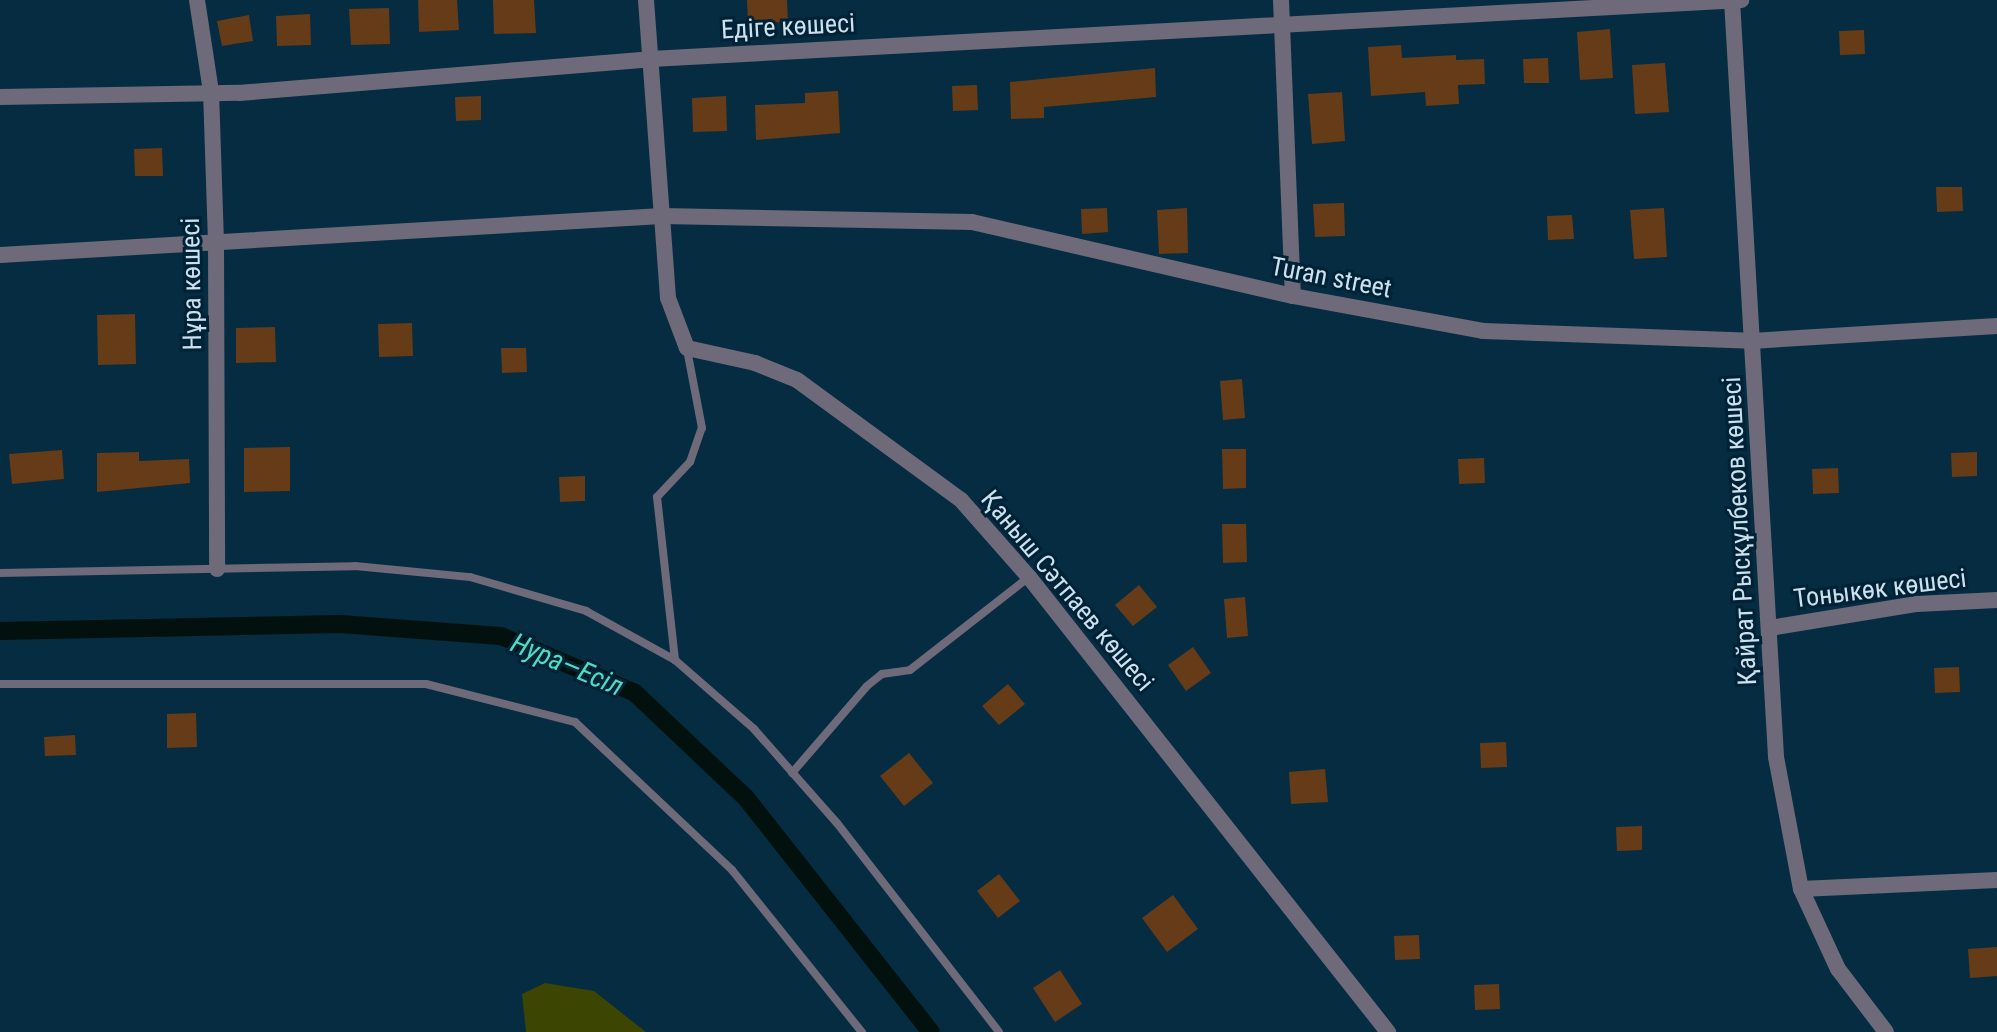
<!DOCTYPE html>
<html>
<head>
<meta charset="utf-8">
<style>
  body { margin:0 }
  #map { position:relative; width:1997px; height:1032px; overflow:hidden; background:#052c41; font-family:"Roboto Condensed",sans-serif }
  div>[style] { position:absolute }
  .green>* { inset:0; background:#3c4501 }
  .canal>* { height:18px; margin:-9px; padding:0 9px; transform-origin:9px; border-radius:9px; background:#02110d }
  .building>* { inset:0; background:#663b17 }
  .service>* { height:8px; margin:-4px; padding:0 4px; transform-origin:4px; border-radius:4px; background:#6e6a7a }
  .minor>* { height:16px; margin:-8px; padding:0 8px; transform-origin:8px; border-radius:8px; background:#6e6a7a }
  .tertiary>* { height:16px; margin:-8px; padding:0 8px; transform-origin:8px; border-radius:8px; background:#6e6a7a }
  span { translate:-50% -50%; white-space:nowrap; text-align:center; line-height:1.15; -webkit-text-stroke:6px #002236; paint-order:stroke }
  .street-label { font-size:26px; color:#cce0ee }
  .water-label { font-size:28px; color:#4eddc2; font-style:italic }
</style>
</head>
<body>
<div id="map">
  <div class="green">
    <i style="clip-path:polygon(545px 983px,594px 991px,646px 1032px,526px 1032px,522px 994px)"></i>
  </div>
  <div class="canal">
    <i style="left:0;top:631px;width:340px;rotate:-1.2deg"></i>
    <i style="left:340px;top:624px;width:161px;rotate:4.3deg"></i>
    <i style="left:501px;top:636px;width:146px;rotate:23deg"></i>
    <i style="left:635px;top:693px;width:153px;rotate:43.4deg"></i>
    <i style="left:746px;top:798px;width:298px;rotate:51.7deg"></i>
  </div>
  <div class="building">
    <i style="clip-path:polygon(418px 0,457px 0,459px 30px,419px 32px)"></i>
    <i style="clip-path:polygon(493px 0,534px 0,536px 33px,494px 34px)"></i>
    <i style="clip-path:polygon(747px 0,787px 0,788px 22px,748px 23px)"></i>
    <i style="clip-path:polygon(389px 8px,390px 44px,351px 45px,349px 9px)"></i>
    <i style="clip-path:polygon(310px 14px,311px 45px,277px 46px,276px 16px)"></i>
    <i style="clip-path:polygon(249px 15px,253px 41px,222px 46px,217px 21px)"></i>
    <i style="clip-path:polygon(1610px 29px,1613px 78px,1580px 80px,1577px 32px)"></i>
    <i style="clip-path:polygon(1864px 30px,1865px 54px,1840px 55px,1839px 31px)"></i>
    <i style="clip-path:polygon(1401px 45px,1402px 58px,1456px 55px,1456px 60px,1484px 59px,1485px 84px,1458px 85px,1459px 104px,1426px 106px,1425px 92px,1371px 96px,1368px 47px)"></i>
    <i style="clip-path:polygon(1548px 58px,1549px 83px,1524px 83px,1523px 59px)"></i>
    <i style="clip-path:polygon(1665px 63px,1669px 112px,1635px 114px,1632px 65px)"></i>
    <i style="clip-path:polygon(1155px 68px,1156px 97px,1044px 107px,1044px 118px,1011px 119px,1010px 82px)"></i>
    <i style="clip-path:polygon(977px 85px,978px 110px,953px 111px,952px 86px)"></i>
    <i style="clip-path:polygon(838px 91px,840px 133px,756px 140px,755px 105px,805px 103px,805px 93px)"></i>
    <i style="clip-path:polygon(1342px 92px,1345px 141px,1312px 144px,1308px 94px)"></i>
    <i style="clip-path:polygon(481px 96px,481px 120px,456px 121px,455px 97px)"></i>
    <i style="clip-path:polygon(726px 96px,727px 131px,693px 132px,692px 98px)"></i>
    <i style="clip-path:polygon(162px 148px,163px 176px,135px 176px,134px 149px)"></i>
    <i style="clip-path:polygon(1936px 187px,1962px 187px,1963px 211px,1937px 212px)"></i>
    <i style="clip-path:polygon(1344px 203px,1345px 236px,1315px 237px,1313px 204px)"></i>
    <i style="clip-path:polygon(1107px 208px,1108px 232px,1082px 234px,1081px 209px)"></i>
    <i style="clip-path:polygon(1187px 208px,1188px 253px,1159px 254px,1157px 210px)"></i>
    <i style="clip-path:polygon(1664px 208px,1667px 257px,1634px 259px,1630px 210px)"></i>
    <i style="clip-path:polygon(1572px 215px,1574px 239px,1548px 240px,1547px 216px)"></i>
    <i style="clip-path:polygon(135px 314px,136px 364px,98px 365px,97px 315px)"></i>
    <i style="clip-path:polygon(412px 323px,413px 356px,379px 357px,378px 324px)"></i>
    <i style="clip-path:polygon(275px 327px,276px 362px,236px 363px,236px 328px)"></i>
    <i style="clip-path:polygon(501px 348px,526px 348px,527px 372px,502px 373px)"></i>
    <i style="clip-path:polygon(1242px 379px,1245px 418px,1223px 420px,1220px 381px)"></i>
    <i style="clip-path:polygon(290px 447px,290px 491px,244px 492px,244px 448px)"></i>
    <i style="clip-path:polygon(1222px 449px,1246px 449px,1246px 488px,1223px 489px)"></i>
    <i style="clip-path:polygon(62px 450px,64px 479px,12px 484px,9px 454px)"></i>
    <i style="clip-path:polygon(139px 452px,139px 461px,189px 459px,190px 483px,97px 492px,97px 453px)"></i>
    <i style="clip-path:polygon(1977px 452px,1977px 476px,1952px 477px,1951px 453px)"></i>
    <i style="clip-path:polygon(1484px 458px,1485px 483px,1459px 484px,1458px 459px)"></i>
    <i style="clip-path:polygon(1838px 468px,1839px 493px,1813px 494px,1812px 469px)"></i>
    <i style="clip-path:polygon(585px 476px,585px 501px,560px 502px,559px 477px)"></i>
    <i style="clip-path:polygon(1222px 524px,1246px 524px,1247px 562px,1223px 563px)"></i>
    <i style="clip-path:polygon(1139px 585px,1157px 607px,1133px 626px,1115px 605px)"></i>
    <i style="clip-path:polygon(1245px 597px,1248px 636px,1227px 638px,1224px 599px)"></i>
    <i style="clip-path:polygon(1193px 647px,1211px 673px,1186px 691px,1168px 665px)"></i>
    <i style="clip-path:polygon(1959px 667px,1960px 692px,1935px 693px,1934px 668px)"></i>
    <i style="clip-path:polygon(1008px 684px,1025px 704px,999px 725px,982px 706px)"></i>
    <i style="clip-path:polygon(196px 713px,197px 747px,167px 748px,167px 714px)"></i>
    <i style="clip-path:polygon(75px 735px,76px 755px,45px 756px,44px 737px)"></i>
    <i style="clip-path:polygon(1506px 742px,1507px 767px,1481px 768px,1480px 743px)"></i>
    <i style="clip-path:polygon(909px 753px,933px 783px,904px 806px,880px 776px)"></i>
    <i style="clip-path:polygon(1325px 769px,1328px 802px,1291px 804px,1289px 772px)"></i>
    <i style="clip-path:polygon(1642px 826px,1642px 850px,1617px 851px,1616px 827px)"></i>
    <i style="clip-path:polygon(999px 874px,1020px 901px,998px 918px,977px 891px)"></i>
    <i style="clip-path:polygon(1173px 895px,1198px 929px,1167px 952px,1142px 918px)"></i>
    <i style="clip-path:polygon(1419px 935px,1420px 959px,1395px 960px,1394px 936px)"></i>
    <i style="clip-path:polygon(1997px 947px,1997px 976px,1970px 978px,1968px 949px)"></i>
    <i style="clip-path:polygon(1060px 970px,1082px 1004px,1055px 1022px,1033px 988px)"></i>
    <i style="clip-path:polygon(1499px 984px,1500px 1009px,1475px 1010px,1474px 985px)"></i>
  </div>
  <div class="service">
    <i style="left:0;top:573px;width:355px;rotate:-1.1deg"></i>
    <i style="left:355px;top:566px;width:116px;rotate:5.5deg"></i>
    <i style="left:470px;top:577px;width:121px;rotate:16.3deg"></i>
    <i style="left:586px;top:611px;width:102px;rotate:28.8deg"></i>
    <i style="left:675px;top:660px;width:105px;rotate:41.1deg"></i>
    <i style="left:754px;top:729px;width:125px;rotate:48.6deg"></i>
    <i style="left:837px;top:823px;width:264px;rotate:52.2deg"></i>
    <i style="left:675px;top:660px;width:164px;rotate:-96.3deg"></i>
    <i style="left:657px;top:497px;width:48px;rotate:-46.7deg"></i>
    <i style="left:690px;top:462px;width:36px;rotate:-71deg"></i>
    <i style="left:702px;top:428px;width:80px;rotate:-100.8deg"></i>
    <i style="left:0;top:684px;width:426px"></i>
    <i style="left:426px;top:684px;width:154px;rotate:14.3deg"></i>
    <i style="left:575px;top:722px;width:216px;rotate:43.3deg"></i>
    <i style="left:732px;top:870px;width:208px;rotate:51.3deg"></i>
    <i style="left:792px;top:773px;width:115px;rotate:-49.2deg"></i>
    <i style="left:867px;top:686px;width:19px;rotate:-39deg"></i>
    <i style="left:882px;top:674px;width:28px;rotate:-8deg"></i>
    <i style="left:910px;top:670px;width:151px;rotate:-38deg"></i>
  </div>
  <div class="minor">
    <i style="left:197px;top:0;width:92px;rotate:81.3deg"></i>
    <i style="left:211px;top:91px;width:152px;rotate:88.1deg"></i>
    <i style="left:216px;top:243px;width:326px;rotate:89.8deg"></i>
    <i style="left:646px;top:0;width:217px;rotate:85.8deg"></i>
    <i style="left:1281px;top:0;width:296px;rotate:87.7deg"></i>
    <i style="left:1732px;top:0;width:758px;rotate:86.67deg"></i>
    <i style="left:1776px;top:757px;width:134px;rotate:79.3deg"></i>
    <i style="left:1801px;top:889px;width:88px;rotate:65.2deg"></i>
    <i style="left:1838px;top:969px;width:79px;rotate:52.7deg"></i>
    <i style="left:0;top:97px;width:239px;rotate:-1deg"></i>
    <i style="left:239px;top:93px;width:413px;rotate:-4.7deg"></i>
    <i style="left:651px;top:59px;width:1092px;rotate:-3.1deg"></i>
    <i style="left:1770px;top:628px;width:149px;rotate:-9.3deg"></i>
    <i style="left:1917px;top:604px;width:80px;rotate:-2.9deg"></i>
    <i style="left:1801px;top:889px;width:196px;rotate:-2.6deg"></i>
  </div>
  <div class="tertiary">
    <i style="left:662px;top:216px;width:82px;rotate:85.8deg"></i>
    <i style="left:668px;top:298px;width:53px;rotate:69.2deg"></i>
    <i style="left:687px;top:348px;width:70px;rotate:12.4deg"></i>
    <i style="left:755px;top:363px;width:45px;rotate:22deg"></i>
    <i style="left:797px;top:380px;width:203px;rotate:36.2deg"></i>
    <i style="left:961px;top:500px;width:103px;rotate:48.6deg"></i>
    <i style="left:1029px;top:577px;width:580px;rotate:51.73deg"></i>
    <i style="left:0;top:255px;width:663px;rotate:-3.37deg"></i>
    <i style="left:662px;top:216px;width:310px;rotate:1.1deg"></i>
    <i style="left:972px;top:222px;width:329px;rotate:13deg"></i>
    <i style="left:1293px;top:296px;width:193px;rotate:10.4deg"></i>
    <i style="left:1483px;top:331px;width:268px;rotate:2.1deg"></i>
    <i style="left:1751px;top:341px;width:246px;rotate:-3.5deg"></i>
  </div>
  <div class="street-label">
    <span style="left:788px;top:27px;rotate:-3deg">Едіге көшесі</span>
    <span style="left:1331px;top:278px;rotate:11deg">Turan street</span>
    <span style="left:192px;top:284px;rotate:-91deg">Нұра көшесі</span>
    <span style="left:1740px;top:531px;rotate:-93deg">Қайрат Рысқұлбеков көшесі</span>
    <span style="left:1880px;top:589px;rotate:-7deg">Тоныкөк көшесі</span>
    <span style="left:1067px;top:591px;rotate:50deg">Қаныш Сәтпаев көшесі</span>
  </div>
  <div class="water-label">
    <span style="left:567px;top:665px;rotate:23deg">Нура—Есіл</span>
  </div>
</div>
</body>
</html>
